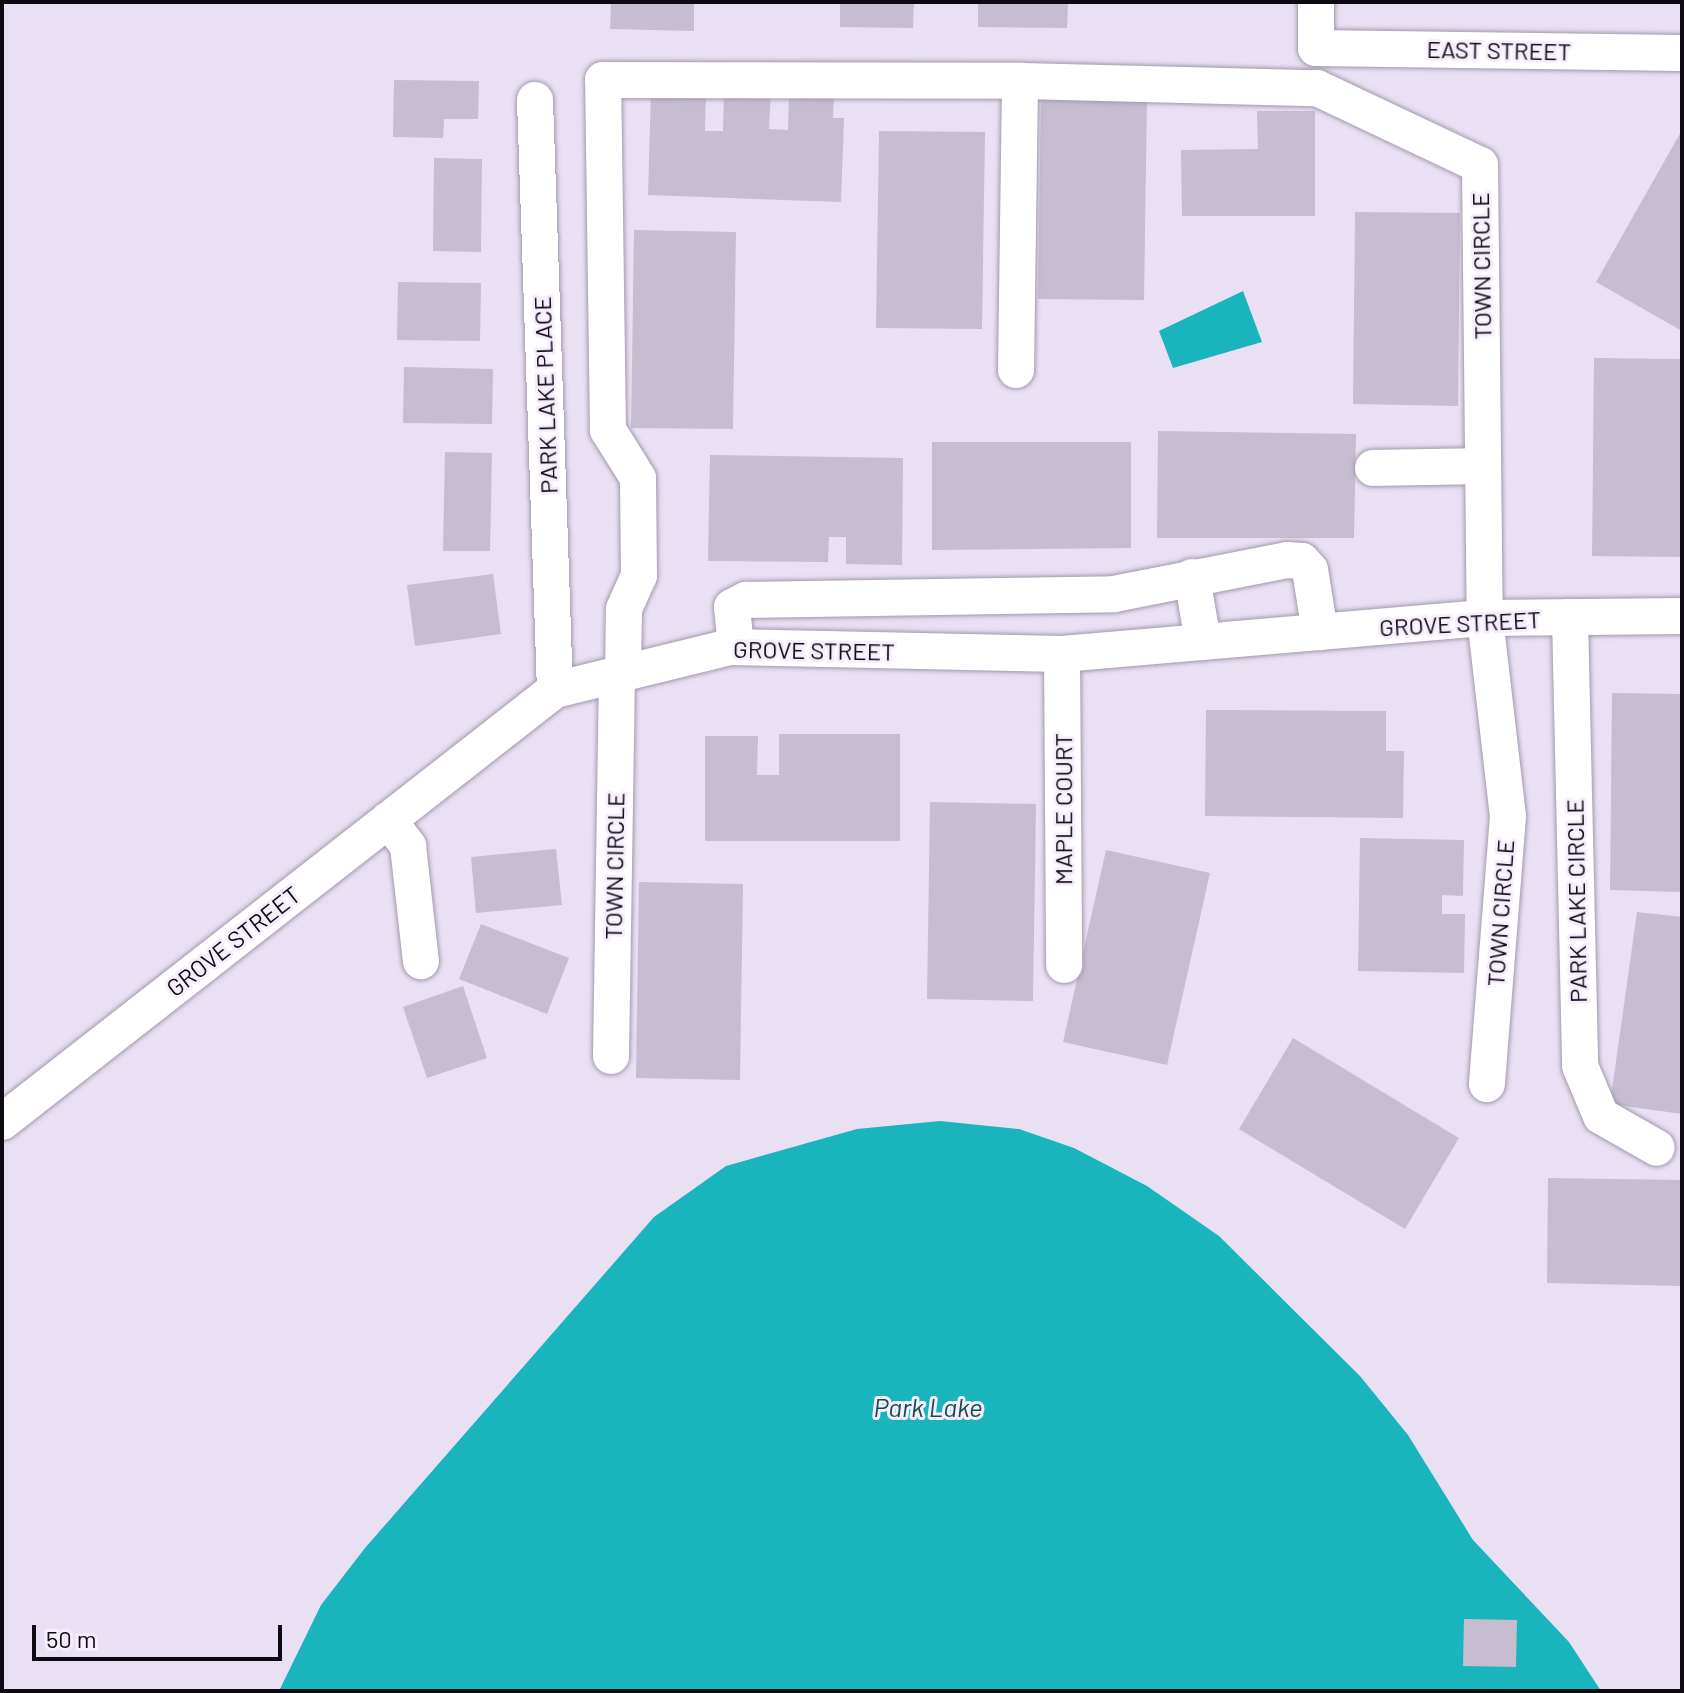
<!DOCTYPE html>
<html>
<head>
<meta charset="utf-8">
<style>
  body { margin:0 }
  #map { position:relative; width:1684px; height:1693px; overflow:hidden; background:#e9e0f3; font-family:Barlow,sans-serif }
  div>[style] { position:absolute }
  .water>* { inset:0; background:#1ab4bd }
  .building>* { inset:0; background:#c7bdd0 }
  .roads { filter:drop-shadow(0 0 2px #a299ab) drop-shadow(0 0 2px #a299ab) }
  .minor>* { height:36px; margin:-18px; padding:0 18px; transform-origin:18px; border-radius:18px; background:#fff }
  span { translate:-50% -50%; white-space:nowrap; text-align:center; line-height:1.15; -webkit-text-stroke:6px #f6eefd; paint-order:stroke }
  .street-label { font-size:24px; color:#0e0a11 }
  .water-label { font-size:26px; color:#114d50; font-style:italic }
  .frame { position:absolute; inset:0; border:4px solid #0e0a11; pointer-events:none }
  .scale { position:absolute; left:32px; top:1625px; width:250px; height:36px; box-sizing:border-box; border:4px solid #0e0a11; border-top:0; padding-left:10px; font-size:24px; line-height:28px; white-space:nowrap; color:#0e0a11; -webkit-text-stroke:6px #f6eefd; paint-order:stroke }
</style>
</head>
<body>
<div id="map">
  <div class="water">
    <i style="clip-path:polygon(1243px 291px,1262px 342px,1173px 368px,1159px 331px)"></i>
    <i style="clip-path:polygon(940px 1121px,1019px 1129px,1074px 1148px,1147px 1186px,1219px 1236px,1360px 1376px,1408px 1435px,1473px 1540px,1569px 1642px,1601px 1691px,279px 1691px,321px 1605px,365px 1548px,654px 1217px,726px 1166px,857px 1129px)"></i>
  </div>
  <div class="building">
    <i style="clip-path:polygon(611px 2px,694px 2px,694px 31px,610px 29px)"></i>
    <i style="clip-path:polygon(840px 2px,914px 2px,913px 28px,840px 27px)"></i>
    <i style="clip-path:polygon(978px 2px,1068px 2px,1067px 28px,978px 27px)"></i>
    <i style="clip-path:polygon(394px 80px,479px 81px,478px 119px,444px 119px,443px 138px,393px 137px)"></i>
    <i style="clip-path:polygon(651px 91px,706px 92px,705px 131px,723px 131px,724px 91px,771px 92px,769px 129px,788px 130px,789px 91px,834px 92px,833px 118px,844px 118px,841px 202px,648px 195px)"></i>
    <i style="clip-path:polygon(1041px 97px,1147px 99px,1144px 300px,1038px 299px)"></i>
    <i style="clip-path:polygon(1257px 111px,1315px 111px,1315px 216px,1182px 216px,1181px 150px,1258px 149px)"></i>
    <i style="clip-path:polygon(1682px 130px,1682px 331px,1596px 282px)"></i>
    <i style="clip-path:polygon(879px 131px,985px 132px,982px 329px,876px 328px)"></i>
    <i style="clip-path:polygon(434px 158px,482px 159px,481px 252px,433px 251px)"></i>
    <i style="clip-path:polygon(1355px 212px,1460px 213px,1458px 406px,1353px 404px)"></i>
    <i style="clip-path:polygon(634px 230px,736px 232px,733px 429px,631px 428px)"></i>
    <i style="clip-path:polygon(398px 282px,481px 283px,480px 341px,397px 340px)"></i>
    <i style="clip-path:polygon(1594px 358px,1682px 359px,1682px 557px,1592px 556px)"></i>
    <i style="clip-path:polygon(404px 367px,493px 369px,492px 424px,403px 423px)"></i>
    <i style="clip-path:polygon(1158px 431px,1356px 434px,1354px 538px,1157px 538px)"></i>
    <i style="clip-path:polygon(932px 442px,1131px 442px,1131px 548px,932px 550px)"></i>
    <i style="clip-path:polygon(445px 452px,492px 453px,490px 551px,443px 551px)"></i>
    <i style="clip-path:polygon(710px 455px,903px 458px,902px 565px,846px 564px,846px 537px,829px 537px,828px 562px,708px 561px)"></i>
    <i style="clip-path:polygon(493px 574px,501px 634px,415px 646px,407px 585px)"></i>
    <i style="clip-path:polygon(1612px 693px,1682px 694px,1682px 892px,1610px 890px)"></i>
    <i style="clip-path:polygon(1206px 710px,1386px 711px,1386px 751px,1404px 751px,1403px 818px,1205px 816px)"></i>
    <i style="clip-path:polygon(779px 734px,900px 734px,900px 841px,705px 841px,705px 736px,758px 736px,757px 775px,779px 775px)"></i>
    <i style="clip-path:polygon(930px 802px,1036px 804px,1033px 1001px,927px 999px)"></i>
    <i style="clip-path:polygon(1360px 838px,1464px 840px,1463px 896px,1442px 895px,1442px 914px,1465px 914px,1464px 973px,1358px 971px)"></i>
    <i style="clip-path:polygon(556px 849px,562px 905px,476px 913px,471px 857px)"></i>
    <i style="clip-path:polygon(1106px 850px,1210px 873px,1167px 1065px,1063px 1042px)"></i>
    <i style="clip-path:polygon(639px 882px,743px 884px,740px 1080px,636px 1078px)"></i>
    <i style="clip-path:polygon(1637px 912px,1682px 917px,1682px 1114px,1610px 1104px)"></i>
    <i style="clip-path:polygon(481px 924px,569px 958px,547px 1014px,459px 979px)"></i>
    <i style="clip-path:polygon(463px 986px,487px 1058px,427px 1078px,403px 1007px)"></i>
    <i style="clip-path:polygon(1293px 1038px,1459px 1138px,1405px 1229px,1239px 1129px)"></i>
    <i style="clip-path:polygon(1548px 1178px,1682px 1180px,1682px 1286px,1547px 1283px)"></i>
    <i style="clip-path:polygon(1464px 1619px,1517px 1620px,1516px 1667px,1463px 1666px)"></i>
  </div>
  <div class="roads">
    <div class="minor">
      <i style="left:1316px;top:2px;width:46px;rotate:90deg"></i>
      <i style="left:1316px;top:48px;width:366px;rotate:0.8deg"></i>
      <i style="left:535px;top:100px;width:590px;rotate:88.06deg"></i>
      <i style="left:1016px;top:370px;width:289px;rotate:-89.2deg"></i>
      <i style="left:1020px;top:81px;width:297px;rotate:1.4deg"></i>
      <i style="left:1317px;top:88px;width:180px;rotate:25.3deg"></i>
      <i style="left:1480px;top:165px;width:453px;rotate:89.4deg"></i>
      <i style="left:1485px;top:618px;width:199px;rotate:83.4deg"></i>
      <i style="left:1508px;top:816px;width:269px;rotate:94.5deg"></i>
      <i style="left:1373px;top:468px;width:110px;rotate:-1deg"></i>
      <i style="left:1192px;top:577px;width:66px;rotate:80.4deg"></i>
      <i style="left:1570px;top:617px;width:449px;rotate:88.7deg"></i>
      <i style="left:1580px;top:1066px;width:54px;rotate:67.2deg"></i>
      <i style="left:1601px;top:1116px;width:64px;rotate:29.7deg"></i>
      <i style="left:736px;top:647px;width:40px;rotate:-95.7deg"></i>
      <i style="left:732px;top:607px;width:16px;rotate:-27deg"></i>
      <i style="left:746px;top:600px;width:368px;rotate:-0.9deg"></i>
      <i style="left:1114px;top:594px;width:176px;rotate:-11.1deg"></i>
      <i style="left:1287px;top:560px;width:15px;rotate:4deg"></i>
      <i style="left:1302px;top:561px;width:12px;rotate:48deg"></i>
      <i style="left:1310px;top:570px;width:63px;rotate:80.8deg"></i>
      <i style="left:1062px;top:654px;width:311px;rotate:89.6deg"></i>
      <i style="left:623px;top:673px;width:64px;rotate:-89.1deg"></i>
      <i style="left:624px;top:609px;width:36px;rotate:-66deg"></i>
      <i style="left:639px;top:576px;width:98px;rotate:-90.6deg"></i>
      <i style="left:638px;top:478px;width:57px;rotate:-122deg"></i>
      <i style="left:608px;top:430px;width:350px;rotate:-90.8deg"></i>
      <i style="left:603px;top:80px;width:417px;rotate:0.1deg"></i>
      <i style="left:388px;top:820px;width:33px;rotate:52deg"></i>
      <i style="left:408px;top:846px;width:116px;rotate:83.6deg"></i>
      <i style="left:611px;top:1056px;width:381px;rotate:-89.1deg"></i>
      <i style="left:2px;top:1122px;width:702px;rotate:-38deg"></i>
      <i style="left:555px;top:690px;width:180px;rotate:-13.8deg"></i>
      <i style="left:730px;top:647px;width:332px;rotate:1.2deg"></i>
      <i style="left:1062px;top:654px;width:425px;rotate:-4.9deg"></i>
      <i style="left:1485px;top:618px;width:197px;rotate:-0.6deg"></i>
    </div>
  </div>
  <div class="street-label">
    <span style="left:1499px;top:50px;rotate:1deg">EAST STREET</span>
    <span style="left:1481px;top:266px;rotate:-91deg">TOWN CIRCLE</span>
    <span style="left:545px;top:395px;rotate:-92deg">PARK LAKE PLACE</span>
    <span style="left:1460px;top:623px;rotate:-3deg">GROVE STREET</span>
    <span style="left:814px;top:650px;rotate:1deg">GROVE STREET</span>
    <span style="left:1063px;top:809px;rotate:-90deg">MAPLE COURT</span>
    <span style="left:614px;top:866px;rotate:-89deg">TOWN CIRCLE</span>
    <span style="left:1576px;top:901px;rotate:-91deg">PARK LAKE CIRCLE</span>
    <span style="left:1500px;top:913px;rotate:-86deg">TOWN CIRCLE</span>
    <span style="left:233px;top:941px;rotate:-38deg">GROVE STREET</span>
  </div>
  <div class="water-label">
    <span style="left:928px;top:1407px">Park Lake</span>
  </div>
  <div class="frame"></div>
  <div class="scale">50 m</div>
</div>
</body>
</html>
